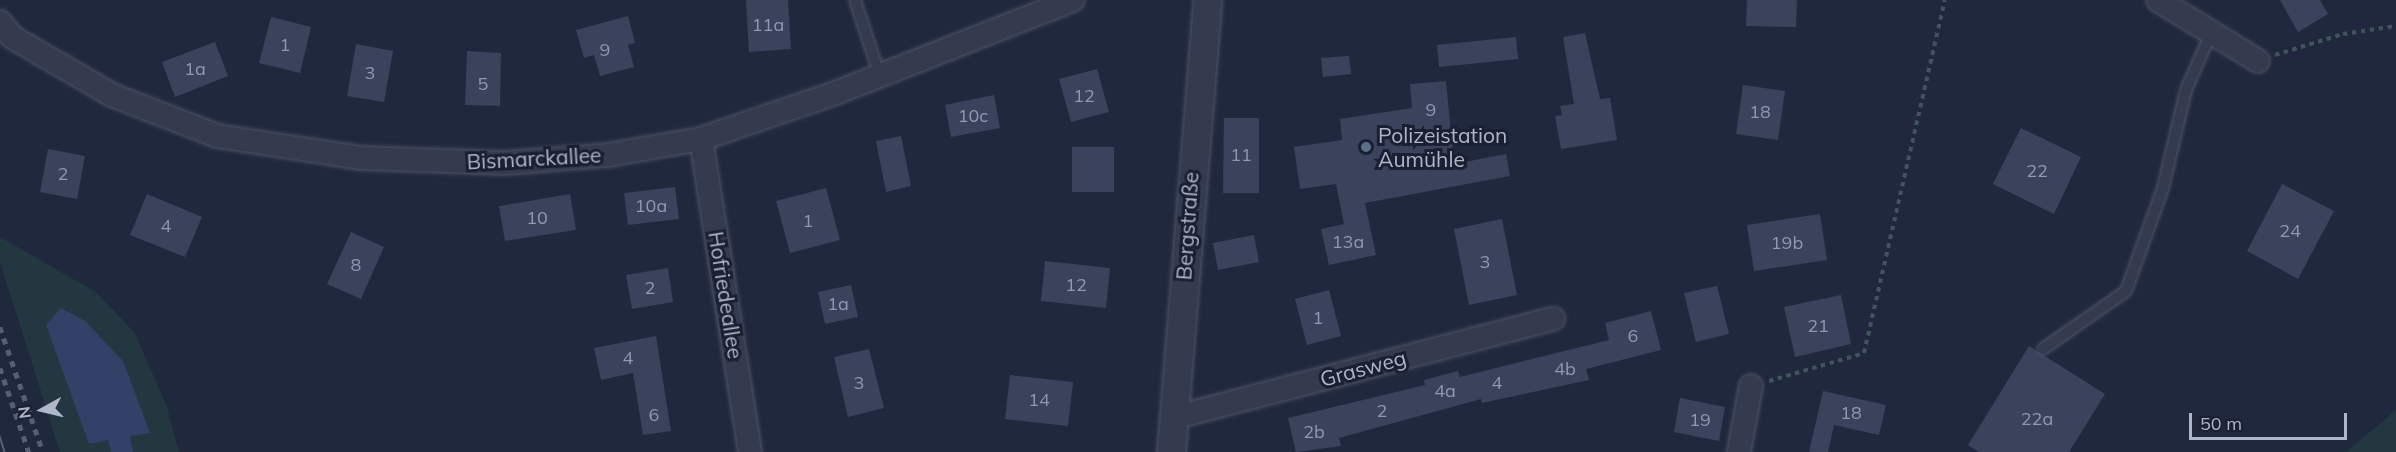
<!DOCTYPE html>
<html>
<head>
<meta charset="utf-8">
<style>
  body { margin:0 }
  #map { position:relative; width:2396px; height:452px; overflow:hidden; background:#20283e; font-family:Mulish,sans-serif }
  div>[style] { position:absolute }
  .green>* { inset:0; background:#22373f }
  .water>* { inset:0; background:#324167 }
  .building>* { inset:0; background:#3a435b }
  .path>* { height:4px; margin-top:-2px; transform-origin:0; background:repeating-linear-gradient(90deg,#40545c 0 4.5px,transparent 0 9px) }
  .roads { filter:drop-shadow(0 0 2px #4d5365) drop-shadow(0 0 2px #4d5365) }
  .service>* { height:10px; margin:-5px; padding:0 5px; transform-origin:5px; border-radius:5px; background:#343b4e }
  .minor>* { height:22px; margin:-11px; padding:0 11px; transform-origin:11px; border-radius:11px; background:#343b4e }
  .tertiary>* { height:27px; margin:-13.5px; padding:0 13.5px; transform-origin:13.5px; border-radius:13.5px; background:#343b4e }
  .tram>* { height:1.5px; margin:-0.75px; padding:0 0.75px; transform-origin:0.75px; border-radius:0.75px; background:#565e75 }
  .rail>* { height:4.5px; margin-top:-2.25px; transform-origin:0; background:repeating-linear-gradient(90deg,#565e75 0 6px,transparent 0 12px) }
  .dots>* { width:16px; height:16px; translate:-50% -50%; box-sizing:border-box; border:3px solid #1a2032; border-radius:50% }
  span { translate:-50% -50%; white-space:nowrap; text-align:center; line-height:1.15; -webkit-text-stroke:6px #1a2032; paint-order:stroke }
  .number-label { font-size:18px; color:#9299ae }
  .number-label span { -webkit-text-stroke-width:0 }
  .poi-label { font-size:21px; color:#b0b6c9 }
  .left { translate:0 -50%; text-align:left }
  .street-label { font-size:21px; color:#b0b6c9 }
  .north { position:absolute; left:12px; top:380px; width:60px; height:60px; -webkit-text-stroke:4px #1a2032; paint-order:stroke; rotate:262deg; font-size:16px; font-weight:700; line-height:24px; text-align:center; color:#b0b6c9 }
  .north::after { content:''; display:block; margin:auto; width:21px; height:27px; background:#b0b6c9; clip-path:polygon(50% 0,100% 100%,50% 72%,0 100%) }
  .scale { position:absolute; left:2189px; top:413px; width:158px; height:27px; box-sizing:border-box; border:3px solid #b0b6c9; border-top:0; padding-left:8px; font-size:18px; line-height:21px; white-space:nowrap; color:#b0b6c9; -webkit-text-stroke:4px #1a2032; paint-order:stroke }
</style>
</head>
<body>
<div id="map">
  <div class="green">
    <i style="clip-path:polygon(0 237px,96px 292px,134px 332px,166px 404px,179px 452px,60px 452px,0 262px)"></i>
    <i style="clip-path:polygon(2396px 410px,2396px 452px,2346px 452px)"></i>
  </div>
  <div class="water">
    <i style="clip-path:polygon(61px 308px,85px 321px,123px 361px,150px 433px,130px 436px,133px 452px,111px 452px,108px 440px,89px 444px,46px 325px)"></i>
  </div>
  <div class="building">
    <i style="clip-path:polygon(746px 0,788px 0,791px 49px,749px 52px)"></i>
    <i style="clip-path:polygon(1747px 0,1797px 0,1796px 27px,1746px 26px)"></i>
    <i style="clip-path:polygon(2280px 0,2320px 0,2328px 14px,2298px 32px)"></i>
    <i style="clip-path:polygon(628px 16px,635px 43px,628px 45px,634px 67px,600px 76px,594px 55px,584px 58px,576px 30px)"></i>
    <i style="clip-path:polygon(271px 17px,311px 27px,300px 73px,259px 63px)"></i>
    <i style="clip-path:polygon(1585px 33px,1600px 99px,1610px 98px,1617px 140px,1561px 149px,1555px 116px,1562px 115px,1560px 106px,1574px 104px,1563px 37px)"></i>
    <i style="clip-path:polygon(1516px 37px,1518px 59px,1439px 67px,1437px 45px)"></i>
    <i style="clip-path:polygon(215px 42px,228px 76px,175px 97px,162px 62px)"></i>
    <i style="clip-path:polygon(356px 44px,393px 51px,384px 102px,347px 96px)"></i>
    <i style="clip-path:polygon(467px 51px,501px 53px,500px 106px,465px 105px)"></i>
    <i style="clip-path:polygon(1349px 56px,1351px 74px,1323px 77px,1321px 58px)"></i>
    <i style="clip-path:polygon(1097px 69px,1109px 112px,1071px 122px,1059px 79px)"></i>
    <i style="clip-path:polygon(1446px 81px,1454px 164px,1506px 154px,1510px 176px,1365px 203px,1376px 255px,1329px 265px,1321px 229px,1344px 224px,1336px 184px,1300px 189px,1294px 147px,1342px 140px,1340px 119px,1412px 108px,1410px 84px)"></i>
    <i style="clip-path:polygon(1743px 85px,1785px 91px,1778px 140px,1736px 134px)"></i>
    <i style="clip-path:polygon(994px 95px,1000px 128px,951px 137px,945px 105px)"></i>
    <i style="clip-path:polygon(1224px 118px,1259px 118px,1259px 193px,1223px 193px)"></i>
    <i style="clip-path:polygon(2021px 128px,2081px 157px,2054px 214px,1993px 184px)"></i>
    <i style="clip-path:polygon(901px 136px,911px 186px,886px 192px,876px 141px)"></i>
    <i style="clip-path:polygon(1072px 147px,1114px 147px,1114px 192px,1072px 192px)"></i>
    <i style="clip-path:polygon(48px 149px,85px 156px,77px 199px,40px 192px)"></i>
    <i style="clip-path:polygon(2282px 184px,2334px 211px,2298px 279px,2247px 251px)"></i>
    <i style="clip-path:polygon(675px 187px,679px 219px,628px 225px,624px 193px)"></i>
    <i style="clip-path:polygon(826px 188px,840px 240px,790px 253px,776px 201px)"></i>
    <i style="clip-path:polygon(147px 194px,202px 217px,185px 257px,130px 235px)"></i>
    <i style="clip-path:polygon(570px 194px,576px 230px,505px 241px,499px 206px)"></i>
    <i style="clip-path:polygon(1820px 214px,1827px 260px,1754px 271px,1747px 225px)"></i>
    <i style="clip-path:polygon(1502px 219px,1517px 295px,1469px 305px,1454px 229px)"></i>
    <i style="clip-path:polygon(351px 232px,384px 247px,361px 299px,327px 284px)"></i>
    <i style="clip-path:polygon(1254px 235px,1259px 262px,1218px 270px,1213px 243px)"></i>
    <i style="clip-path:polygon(1045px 261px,1110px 268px,1106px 308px,1041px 301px)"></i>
    <i style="clip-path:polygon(668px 268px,673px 302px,632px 309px,626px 275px)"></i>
    <i style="clip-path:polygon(851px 285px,858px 317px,825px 324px,818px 292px)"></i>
    <i style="clip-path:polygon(1717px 286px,1729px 334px,1696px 342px,1684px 293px)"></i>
    <i style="clip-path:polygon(1329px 290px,1341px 336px,1307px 345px,1295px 299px)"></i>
    <i style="clip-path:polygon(1841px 295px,1851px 344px,1795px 357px,1784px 307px)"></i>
    <i style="clip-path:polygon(1651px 311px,1661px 350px,1586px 369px,1589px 380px,1482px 403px,1481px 399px,1339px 438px,1341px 446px,1296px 452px,1288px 418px,1425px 385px,1424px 380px,1458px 371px,1460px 377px,1609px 340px,1605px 323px)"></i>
    <i style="clip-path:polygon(656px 336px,671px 431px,643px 435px,633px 373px,601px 380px,594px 348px)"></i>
    <i style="clip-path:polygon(2029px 346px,2105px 394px,2069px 452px,1979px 452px,1968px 445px)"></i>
    <i style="clip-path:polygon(869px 349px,884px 408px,848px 417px,834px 357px)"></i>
    <i style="clip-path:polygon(1010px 375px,1073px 382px,1068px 426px,1005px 419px)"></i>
    <i style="clip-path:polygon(1823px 391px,1886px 405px,1879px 435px,1834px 425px,1828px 452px,1809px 452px)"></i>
    <i style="clip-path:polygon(1680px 398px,1725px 407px,1719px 441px,1674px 432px)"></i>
  </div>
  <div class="path">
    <i style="left:2275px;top:55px;width:71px;rotate:-17.2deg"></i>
    <i style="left:2343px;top:34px;width:54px;rotate:-8.6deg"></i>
    <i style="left:1769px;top:381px;width:99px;rotate:-16.4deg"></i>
    <i style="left:1864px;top:353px;width:362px;rotate:-77.1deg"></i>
  </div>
  <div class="roads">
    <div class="service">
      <i style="left:855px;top:0;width:80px;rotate:71.8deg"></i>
      <i style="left:2043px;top:349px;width:101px;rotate:-34.9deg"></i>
      <i style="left:2126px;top:291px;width:109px;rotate:-70.2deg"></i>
      <i style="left:2163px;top:188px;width:101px;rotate:-76.8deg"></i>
      <i style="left:2186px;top:90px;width:62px;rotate:-66.3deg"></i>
    </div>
    <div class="minor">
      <i style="left:2158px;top:0;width:117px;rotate:31.4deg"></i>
      <i style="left:0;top:22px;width:19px;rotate:51deg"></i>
      <i style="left:12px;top:37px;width:116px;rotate:30.1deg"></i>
      <i style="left:112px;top:95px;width:113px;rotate:21.3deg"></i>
      <i style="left:217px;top:136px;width:145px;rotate:8.7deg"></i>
      <i style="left:360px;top:158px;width:145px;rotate:2deg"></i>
      <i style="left:505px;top:163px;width:103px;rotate:-4.4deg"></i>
      <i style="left:608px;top:155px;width:94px;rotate:-9.8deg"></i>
      <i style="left:701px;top:139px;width:145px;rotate:-18.9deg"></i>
      <i style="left:838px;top:92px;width:252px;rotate:-21.4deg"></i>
      <i style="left:701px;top:139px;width:317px;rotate:81.1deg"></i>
      <i style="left:1172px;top:418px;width:394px;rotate:-14.6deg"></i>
      <i style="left:1739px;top:452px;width:67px;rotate:-79.7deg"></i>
    </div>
    <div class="tertiary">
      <i style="left:1171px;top:452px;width:453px;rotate:-85.4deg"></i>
    </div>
  </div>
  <div class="tram">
    <i style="left:0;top:436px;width:17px;rotate:73deg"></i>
  </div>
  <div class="rail">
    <i style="left:0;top:327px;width:132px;rotate:71deg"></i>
    <i style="left:0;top:368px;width:89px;rotate:71deg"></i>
  </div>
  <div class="dots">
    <i style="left:1366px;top:147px;background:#5c6f8a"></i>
  </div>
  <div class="number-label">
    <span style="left:768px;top:25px">11a</span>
    <span style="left:285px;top:45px">1</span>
    <span style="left:605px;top:50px">9</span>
    <span style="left:195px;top:69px">1a</span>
    <span style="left:370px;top:73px">3</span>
    <span style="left:483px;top:84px">5</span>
    <span style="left:1084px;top:96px">12</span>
    <span style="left:1431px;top:110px">9</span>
    <span style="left:1760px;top:112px">18</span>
    <span style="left:973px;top:116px">10c</span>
    <span style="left:1241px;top:155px">11</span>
    <span style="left:2037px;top:171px">22</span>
    <span style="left:63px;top:174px">2</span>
    <span style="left:651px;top:206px">10a</span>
    <span style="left:537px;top:218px">10</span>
    <span style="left:808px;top:221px">1</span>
    <span style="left:166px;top:226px">4</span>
    <span style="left:2290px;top:231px">24</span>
    <span style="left:1348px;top:242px">13a</span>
    <span style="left:1787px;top:243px">19b</span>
    <span style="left:1485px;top:262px">3</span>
    <span style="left:356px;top:265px">8</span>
    <span style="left:1076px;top:285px">12</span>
    <span style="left:650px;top:288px">2</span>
    <span style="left:838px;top:304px">1a</span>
    <span style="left:1318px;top:318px">1</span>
    <span style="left:1818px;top:326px">21</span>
    <span style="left:1633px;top:336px">6</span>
    <span style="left:628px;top:358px">4</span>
    <span style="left:1565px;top:369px">4b</span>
    <span style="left:859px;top:383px">3</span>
    <span style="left:1497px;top:383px">4</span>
    <span style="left:1445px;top:391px">4a</span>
    <span style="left:1039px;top:400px">14</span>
    <span style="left:1382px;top:411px">2</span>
    <span style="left:1851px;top:413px">18</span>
    <span style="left:654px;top:415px">6</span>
    <span style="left:2037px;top:419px">22a</span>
    <span style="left:1700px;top:420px">19</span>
    <span style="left:1314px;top:432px">2b</span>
  </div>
  <div class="poi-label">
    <span class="left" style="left:1378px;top:147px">Polizeistation<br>Aumühle</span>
  </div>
  <div class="street-label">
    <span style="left:534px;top:158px;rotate:-3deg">Bismarckallee</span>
    <span style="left:1187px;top:226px;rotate:-86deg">Bergstraße</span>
    <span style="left:726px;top:295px;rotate:81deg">Hofriedeallee</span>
    <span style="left:1363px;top:368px;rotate:-15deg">Grasweg</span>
  </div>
  <div class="north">N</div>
  <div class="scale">50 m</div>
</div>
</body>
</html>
